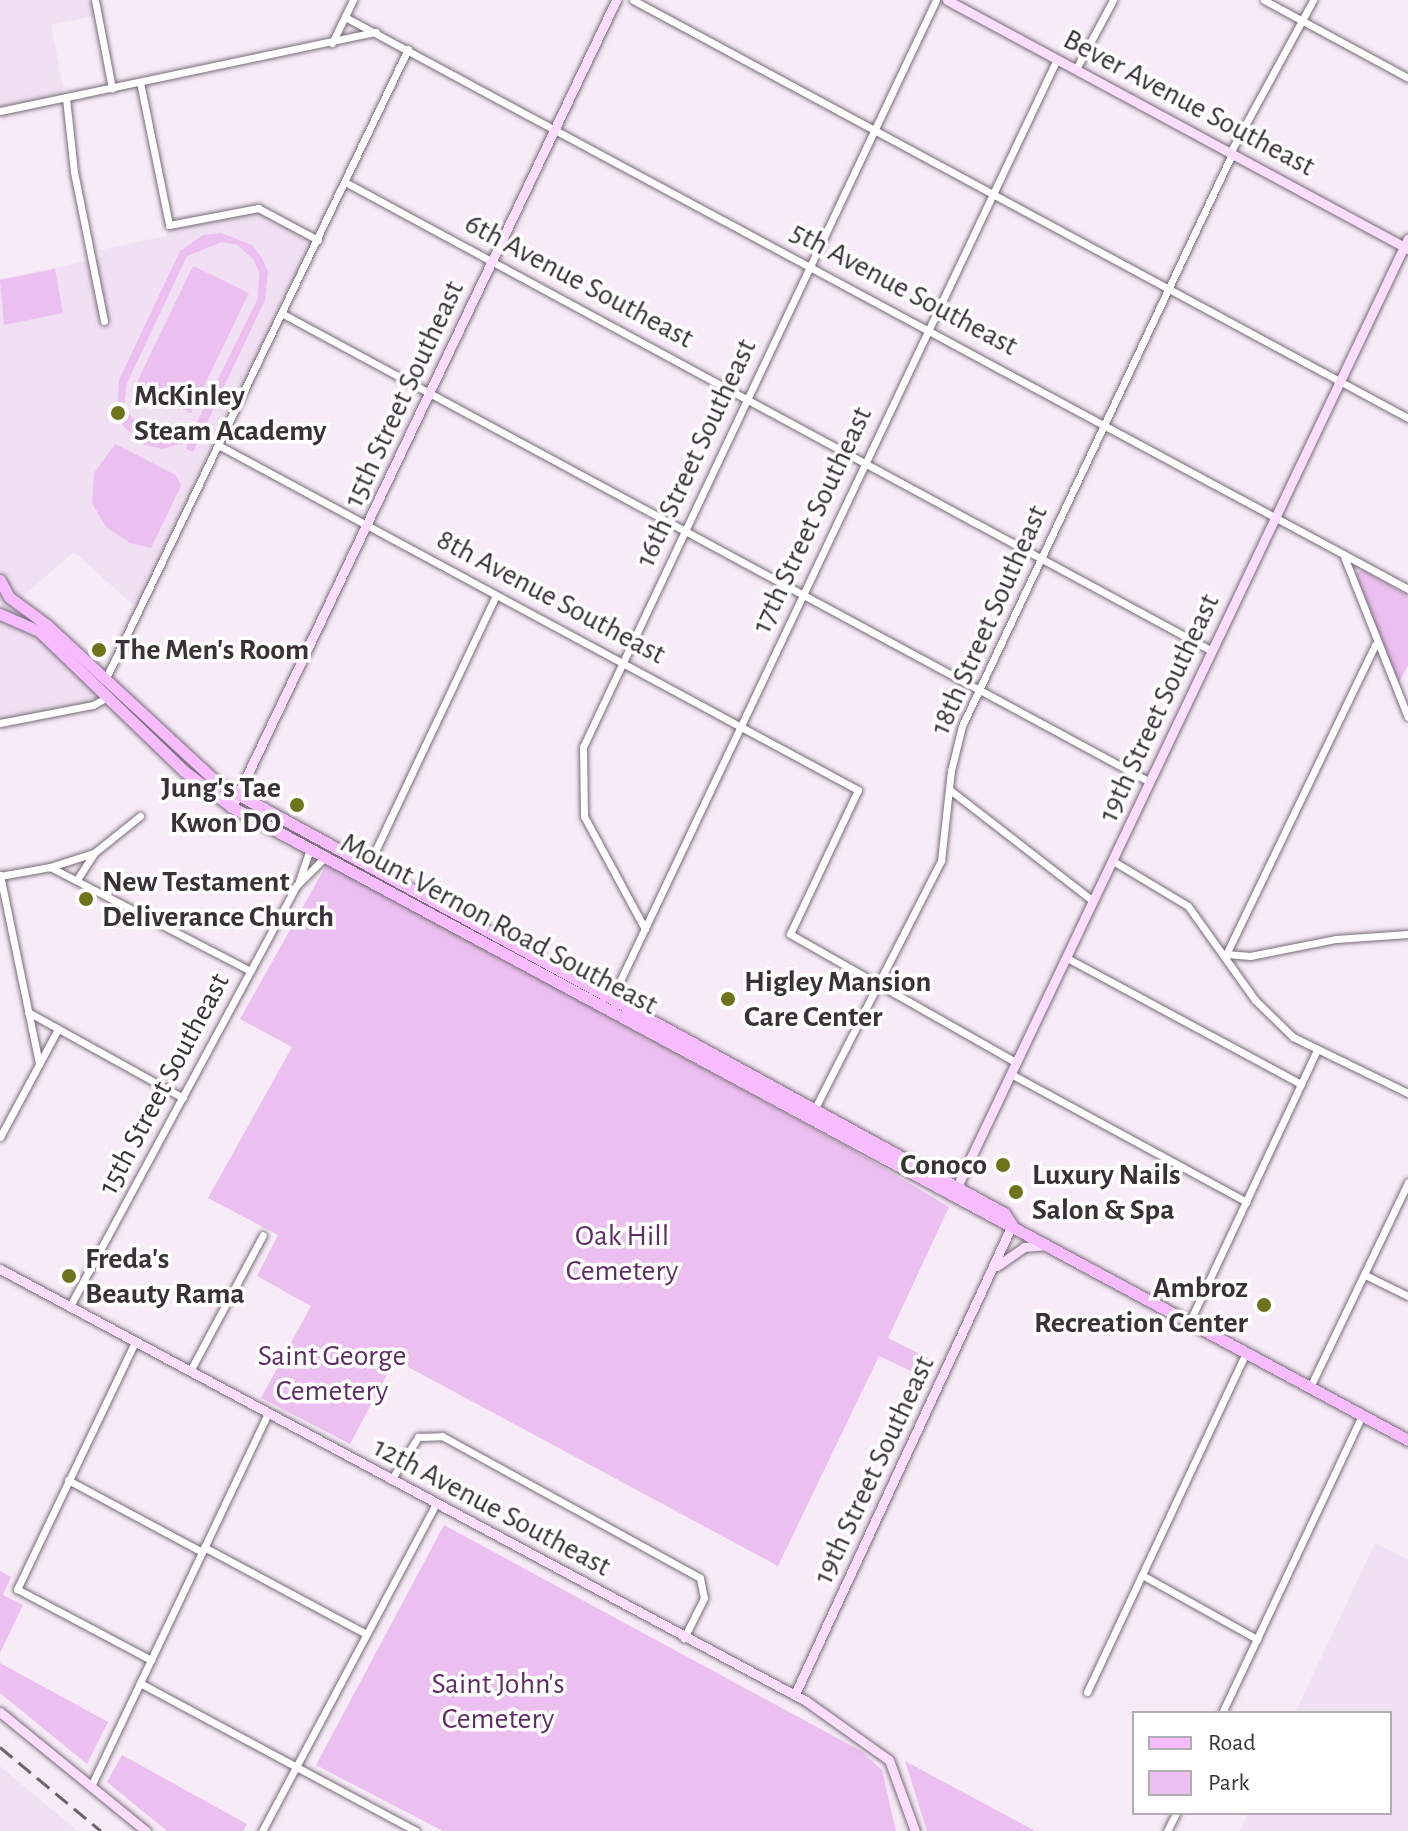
<!DOCTYPE html>
<html>
<head>
<meta charset="utf-8">
<style>
  body { margin:0 }
  #map { position:relative; width:1408px; height:1831px; overflow:hidden; background:#f7ebf7; font-family:"Alegreya Sans",sans-serif }
  div>[style] { position:absolute }
  .built>* { inset:0; background:#f1e0f3 }
  .green>* { inset:0; background:#ebbfef }
  .roads { filter:drop-shadow(0 0 2px #766c77) drop-shadow(0 0 2px #766c77) }
  .street>* { height:7px; margin:-3.5px; padding:0 3.5px; transform-origin:3.5px; border-radius:3.5px; background:#fff }
  .secondary>* { height:9px; margin:-4.5px; padding:0 4.5px; transform-origin:4.5px; border-radius:4.5px; background:#fbddfe }
  .primary>* { height:11px; margin:-5.5px; padding:0 5.5px; transform-origin:5.5px; border-radius:5.5px; background:#f7bcfd }
  .rail>* { height:3px; margin-top:-1.5px; transform-origin:0; background:repeating-linear-gradient(90deg,#6a646a 0 16px,transparent 0 24px) }
  .dots>* { width:22px; height:22px; translate:-50% -50%; box-sizing:border-box; border:4px solid #fff; border-radius:50% }
  span { translate:-50% -50%; white-space:nowrap; text-align:center; line-height:1.15; -webkit-text-stroke:7px #fff; paint-order:stroke }
  .street-label { font-size:30px; color:#373337 }
  .poi-label { font-size:30px; color:#373337; font-weight:700 }
  .left { translate:0 -50%; text-align:left }
  .right { translate:-100% -50%; text-align:right }
  .park-label { font-size:30px; color:#602c66 }
  .legend { position:absolute; left:1132px; top:1711px; width:260px; height:104px; box-sizing:border-box; background:#fff; border:2px solid #afadaf; margin:0; padding:10px 14px; list-style:none; font-size:24px; color:#373337 }
  .legend li { display:flex; align-items:center; gap:16px; height:40px }
  .legend b { width:40px; border:2px solid #afadaf }
</style>
</head>
<body>
<div id="map">
  <div class="built">
    <i style="clip-path:polygon(0 0,95px 0,98px 15px,51px 25px,65px 98px,0 111px)"></i>
    <i style="clip-path:polygon(258px 208px,318px 240px,141px 612px,74px 552px,22px 597px,0 579px,0 279px,101px 258px,100px 250px,166px 236px,169px 225px)"></i>
    <i style="clip-path:polygon(0 582px,111px 690px,102px 700px,0 724px)"></i>
    <i style="clip-path:polygon(1375px 1543px,1408px 1560px,1408px 1831px,1239px 1831px,1248px 1813px,1390px 1813px,1390px 1713px,1295px 1713px)"></i>
    <i style="clip-path:polygon(0 1766px,3px 1769px,78px 1831px,0 1831px)"></i>
  </div>
  <div class="green">
    <i style="clip-path:polygon(evenodd,221px 233px,252px 245px,262px 258px,268px 272px,265px 300px,193px 452px,186px 449px,188px 442px,162px 449px,145px 445px,123px 426px,117px 411px,119px 380px,180px 251px,203px 235px,221px 233px,222px 242px,237px 245px,253px 259px,259px 272px,258px 298px,195px 426px,173px 438px,147px 436px,124px 407px,127px 383px,187px 256px,222px 242px)"></i>
    <i style="clip-path:polygon(193px 266px,249px 293px,191px 413px,135px 386px)"></i>
    <i style="clip-path:polygon(55px 269px,63px 313px,4px 325px,0 280px)"></i>
    <i style="clip-path:polygon(115px 444px,176px 475px,181px 486px,151px 548px,130px 543px,106px 527px,92px 503px,94px 473px)"></i>
    <i style="clip-path:polygon(1362px 570px,1408px 595px,1408px 666px,1398px 684px,1354px 575px)"></i>
    <i style="clip-path:polygon(327px 864px,850px 1148px,949px 1207px,888px 1338px,936px 1362px,928px 1379px,879px 1356px,778px 1566px,395px 1360px,350px 1444px,261px 1398px,311px 1306px,257px 1276px,278px 1235px,208px 1198px,292px 1047px,240px 1019px)"></i>
    <i style="clip-path:polygon(444px 1525px,861px 1751px,882px 1770px,896px 1831px,443px 1831px,316px 1765px)"></i>
    <i style="clip-path:polygon(0 1571px,11px 1577px,3px 1595px,23px 1605px,0 1653px)"></i>
    <i style="clip-path:polygon(0 1663px,108px 1722px,87px 1764px,0 1693px)"></i>
    <i style="clip-path:polygon(122px 1755px,247px 1824px,243px 1831px,167px 1831px,107px 1782px)"></i>
    <i style="clip-path:polygon(905px 1761px,1035px 1831px,927px 1831px)"></i>
  </div>
  <div class="roads">
    <div class="street">
      <i style="left:95px;top:0;width:90px;rotate:79.1deg"></i>
      <i style="left:633px;top:0;width:881px;rotate:28.34deg"></i>
      <i style="left:1264px;top:0;width:164px;rotate:28.4deg"></i>
      <i style="left:345px;top:17px;width:1207px;rotate:28.28deg"></i>
      <i style="left:332px;top:43px;width:48px;rotate:-64deg"></i>
      <i style="left:1076px;top:69px;width:78px;rotate:-61.8deg"></i>
      <i style="left:140px;top:82px;width:146px;rotate:78.5deg"></i>
      <i style="left:169px;top:225px;width:91px;rotate:-10.8deg"></i>
      <i style="left:258px;top:208px;width:68px;rotate:28.1deg"></i>
      <i style="left:66px;top:98px;width:74px;rotate:83.8deg"></i>
      <i style="left:74px;top:172px;width:152px;rotate:78.6deg"></i>
      <i style="left:0;top:111px;width:384px;rotate:-11.9deg"></i>
      <i style="left:1230px;top:153px;width:174px;rotate:-61.5deg"></i>
      <i style="left:345px;top:182px;width:986px;rotate:28.41deg"></i>
      <i style="left:283px;top:314px;width:985px;rotate:28.36deg"></i>
      <i style="left:220px;top:446px;width:725px;rotate:28.33deg"></i>
      <i style="left:858px;top:790px;width:159px;rotate:115.3deg"></i>
      <i style="left:790px;top:934px;width:261px;rotate:29.6deg"></i>
      <i style="left:1343px;top:554px;width:175px;rotate:68.3deg"></i>
      <i style="left:1375px;top:645px;width:343px;rotate:115.7deg"></i>
      <i style="left:1226px;top:954px;width:24px;rotate:5deg"></i>
      <i style="left:1250px;top:956px;width:88px;rotate:-11.2deg"></i>
      <i style="left:1336px;top:939px;width:72px;rotate:-4deg"></i>
      <i style="left:105px;top:680px;width:700px;rotate:-64.35deg"></i>
      <i style="left:0;top:723px;width:95px;rotate:-11deg"></i>
      <i style="left:93px;top:705px;width:18px;rotate:-29deg"></i>
      <i style="left:950px;top:790px;width:181px;rotate:37.8deg"></i>
      <i style="left:1113px;top:861px;width:87px;rotate:31deg"></i>
      <i style="left:1188px;top:906px;width:115px;rotate:54.5deg"></i>
      <i style="left:1255px;top:1000px;width:53px;rotate:44.2deg"></i>
      <i style="left:1293px;top:1037px;width:128px;rotate:26deg"></i>
      <i style="left:369px;top:864px;width:297px;rotate:-64.7deg"></i>
      <i style="left:50px;top:867px;width:46px;rotate:-17.7deg"></i>
      <i style="left:0;top:875px;width:193px;rotate:78.3deg"></i>
      <i style="left:0;top:876px;width:51px;rotate:-10.2deg"></i>
      <i style="left:50px;top:867px;width:226px;rotate:27.4deg"></i>
      <i style="left:78px;top:878px;width:30px;rotate:-57deg"></i>
      <i style="left:94px;top:853px;width:59px;rotate:-38.8deg"></i>
      <i style="left:299px;top:881px;width:34px;rotate:-71deg"></i>
      <i style="left:645px;top:929px;width:128px;rotate:-118.4deg"></i>
      <i style="left:584px;top:816px;width:69px;rotate:-90.8deg"></i>
      <i style="left:583px;top:747px;width:826px;rotate:-64.71deg"></i>
      <i style="left:1067px;top:958px;width:266px;rotate:28.3deg"></i>
      <i style="left:611px;top:1000px;width:1041px;rotate:-64.64deg"></i>
      <i style="left:28px;top:1012px;width:177px;rotate:29deg"></i>
      <i style="left:1011px;top:1074px;width:268px;rotate:28.5deg"></i>
      <i style="left:814px;top:1110px;width:280px;rotate:-63deg"></i>
      <i style="left:941px;top:861px;width:91px;rotate:-83.7deg"></i>
      <i style="left:951px;top:771px;width:46px;rotate:-76.3deg"></i>
      <i style="left:962px;top:726px;width:633px;rotate:-64.73deg"></i>
      <i style="left:0;top:1137px;width:123px;rotate:-61.8deg"></i>
      <i style="left:1365px;top:1275px;width:48px;rotate:26deg"></i>
      <i style="left:70px;top:1306px;width:478px;rotate:-61.7deg"></i>
      <i style="left:297px;top:885px;width:40px;rotate:-45deg"></i>
      <i style="left:1190px;top:1321px;width:297px;rotate:-64.9deg"></i>
      <i style="left:135px;top:1342px;width:274px;rotate:115.5deg"></i>
      <i style="left:17px;top:1589px;width:152px;rotate:27.9deg"></i>
      <i style="left:190px;top:1371px;width:154px;rotate:-61.8deg"></i>
      <i style="left:1310px;top:1387px;width:227px;rotate:-64.4deg"></i>
      <i style="left:68px;top:1480px;width:152px;rotate:28.2deg"></i>
      <i style="left:391px;top:1480px;width:51px;rotate:-57.9deg"></i>
      <i style="left:418px;top:1437px;width:24px;rotate:-2deg"></i>
      <i style="left:442px;top:1436px;width:294px;rotate:28.8deg"></i>
      <i style="left:700px;top:1578px;width:20px;rotate:79deg"></i>
      <i style="left:704px;top:1598px;width:45px;rotate:116.6deg"></i>
      <i style="left:204px;top:1547px;width:184px;rotate:28.2deg"></i>
      <i style="left:1142px;top:1575px;width:132px;rotate:29.1deg"></i>
      <i style="left:140px;top:1683px;width:313px;rotate:28.2deg"></i>
      <i style="left:1087px;top:1692px;width:375px;rotate:-64.9deg"></i>
      <i style="left:1222px;top:1713px;width:329px;rotate:-64.8deg"></i>
      <i style="left:91px;top:1786px;width:413px;rotate:-64.6deg"></i>
      <i style="left:262px;top:1831px;width:370px;rotate:-62deg"></i>
      <i style="left:1167px;top:1831px;width:20px;rotate:-63deg"></i>
    </div>
    <div class="secondary">
      <i style="left:947px;top:0;width:524px;rotate:28.37deg"></i>
      <i style="left:232px;top:807px;width:894px;rotate:-64.55deg"></i>
      <i style="left:954px;top:1193px;width:1057px;rotate:-64.57deg"></i>
      <i style="left:997px;top:1266px;width:33px;rotate:-35deg"></i>
      <i style="left:1024px;top:1247px;width:23px;rotate:-5deg"></i>
      <i style="left:0;top:1269px;width:914px;rotate:28.19deg"></i>
      <i style="left:806px;top:1701px;width:102px;rotate:35.4deg"></i>
      <i style="left:889px;top:1760px;width:76px;rotate:69.9deg"></i>
      <i style="left:795px;top:1694px;width:517px;rotate:-65.17deg"></i>
      <i style="left:0;top:1712px;width:188px;rotate:39.2deg"></i>
    </div>
    <div class="primary">
      <i style="left:0;top:580px;width:19px;rotate:62deg"></i>
      <i style="left:9px;top:597px;width:47px;rotate:36.4deg"></i>
      <i style="left:47px;top:625px;width:234px;rotate:42.8deg"></i>
      <i style="left:219px;top:784px;width:895px;rotate:28.66deg"></i>
      <i style="left:1004px;top:1213px;width:14px;rotate:56deg"></i>
      <i style="left:0;top:614px;width:43px;rotate:23.6deg"></i>
      <i style="left:39px;top:631px;width:202px;rotate:44deg"></i>
      <i style="left:184px;top:771px;width:60px;rotate:36.9deg"></i>
      <i style="left:232px;top:807px;width:1336px;rotate:28.29deg"></i>
    </div>
  </div>
  <div class="rail">
    <i style="left:0;top:1747px;width:131px;rotate:39.7deg"></i>
  </div>
  <div class="dots">
    <i style="left:118px;top:413px;background:#6e741c"></i>
    <i style="left:99px;top:650px;background:#6e741c"></i>
    <i style="left:297px;top:805px;background:#6e741c"></i>
    <i style="left:86px;top:899px;background:#6e741c"></i>
    <i style="left:728px;top:999px;background:#6e741c"></i>
    <i style="left:1003px;top:1165px;background:#6e741c"></i>
    <i style="left:1016px;top:1192px;background:#6e741c"></i>
    <i style="left:69px;top:1276px;background:#6e741c"></i>
    <i style="left:1264px;top:1305px;background:#6e741c"></i>
  </div>
  <div class="street-label">
    <span style="left:1189px;top:103px;rotate:28deg">Bever Avenue Southeast</span>
    <span style="left:579px;top:281px;rotate:28deg">6th Avenue Southeast</span>
    <span style="left:904px;top:289px;rotate:28deg">5th Avenue Southeast</span>
    <span style="left:404px;top:394px;rotate:-65deg">15th Street Southeast</span>
    <span style="left:696px;top:453px;rotate:-65deg">16th Street Southeast</span>
    <span style="left:812px;top:520px;rotate:-65deg">17th Street Southeast</span>
    <span style="left:551px;top:597px;rotate:28deg">8th Avenue Southeast</span>
    <span style="left:989px;top:620px;rotate:-66deg">18th Street Southeast</span>
    <span style="left:1159px;top:708px;rotate:-65deg">19th Street Southeast</span>
    <span style="left:499px;top:924px;rotate:28deg">Mount Vernon Road Southeast</span>
    <span style="left:164px;top:1084px;rotate:-62deg">15th Street Southeast</span>
    <span style="left:874px;top:1470px;rotate:-65deg">19th Street Southeast</span>
    <span style="left:492px;top:1507px;rotate:28deg">12th Avenue Southeast</span>
  </div>
  <div class="poi-label">
    <span class="left" style="left:134px;top:413px">McKinley<br>Steam Academy</span>
    <span class="left" style="left:115px;top:650px">The Men's Room</span>
    <span class="right" style="left:281px;top:805px">Jung's Tae<br>Kwon DO</span>
    <span class="left" style="left:102px;top:899px">New Testament<br>Deliverance Church</span>
    <span class="left" style="left:744px;top:999px">Higley Mansion<br>Care Center</span>
    <span class="right" style="left:987px;top:1165px">Conoco</span>
    <span class="left" style="left:1032px;top:1192px">Luxury Nails<br>Salon &amp; Spa</span>
    <span class="left" style="left:85px;top:1276px">Freda's<br>Beauty Rama</span>
    <span class="right" style="left:1248px;top:1305px">Ambroz<br>Recreation Center</span>
  </div>
  <div class="park-label">
    <span style="left:622px;top:1253px">Oak Hill<br>Cemetery</span>
    <span style="left:332px;top:1373px">Saint George<br>Cemetery</span>
    <span style="left:498px;top:1701px">Saint John's<br>Cemetery</span>
  </div>
  <ul class="legend">
  <li><b style="height:10px;background:#f7bcfd"></b>Road</li>
  <li><b style="height:22px;background:#ebbfef"></b>Park</li>
  </ul>
</div>
</body>
</html>
